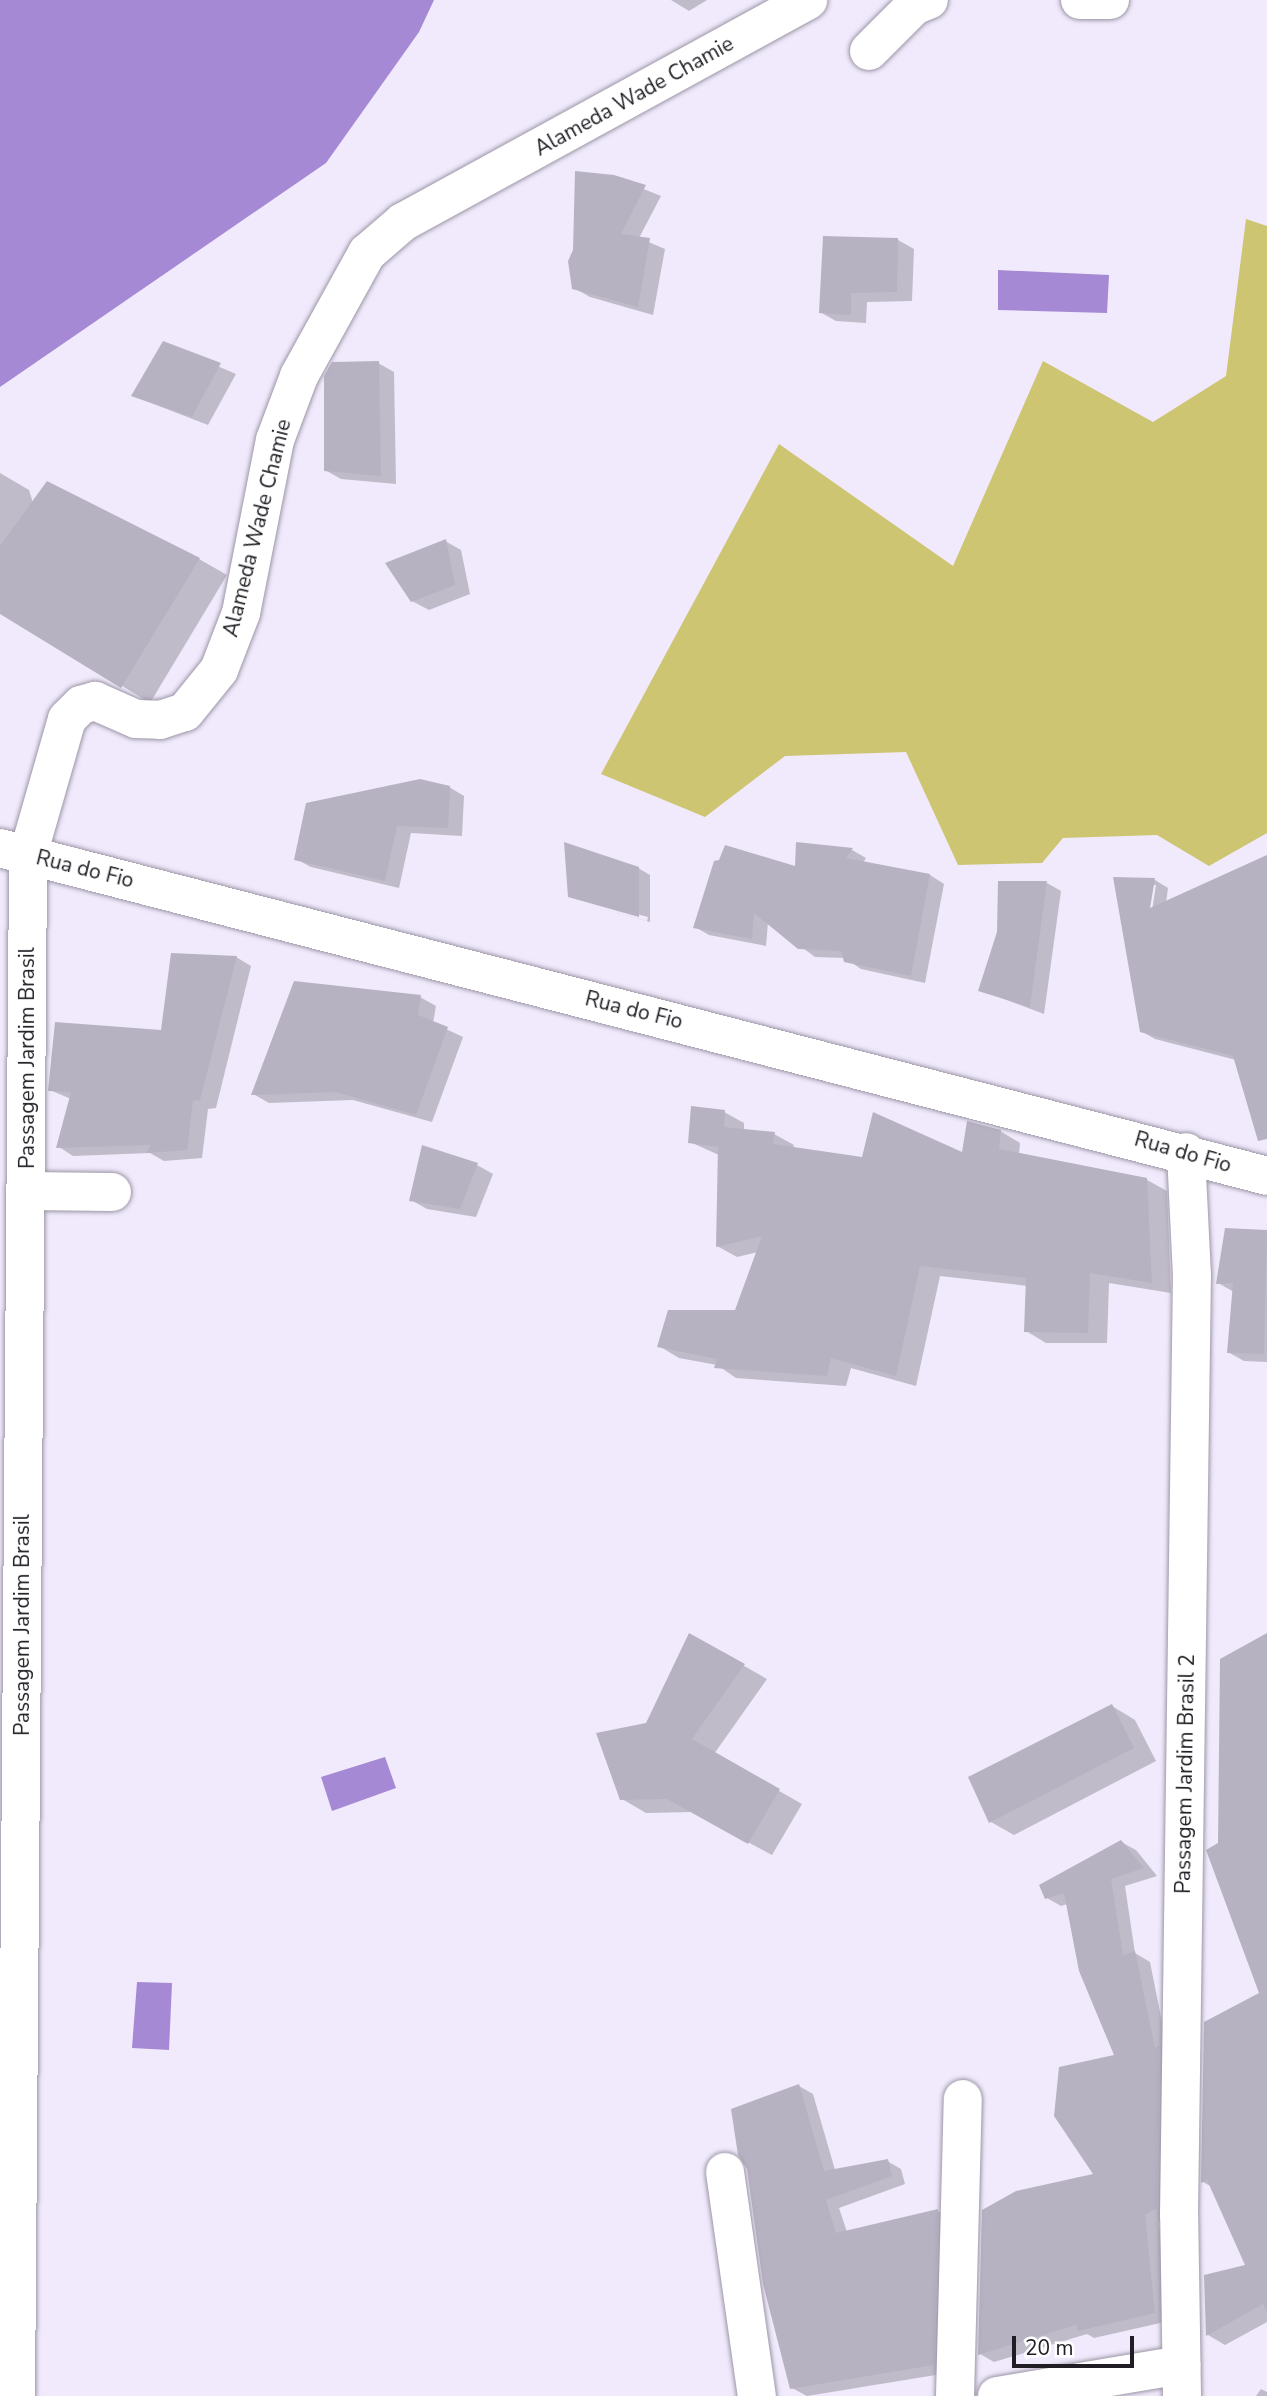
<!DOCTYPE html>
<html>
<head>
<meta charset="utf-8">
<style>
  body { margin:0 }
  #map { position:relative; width:1267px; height:2396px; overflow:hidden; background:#f0eafc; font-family:"Nunito Sans",sans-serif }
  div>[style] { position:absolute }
  .green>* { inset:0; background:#cdc572 }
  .water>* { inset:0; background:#a589d4 }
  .shadow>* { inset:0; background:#0003 }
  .building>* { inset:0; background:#b7b2c2 }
  .roads { filter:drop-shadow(0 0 2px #9c96a6) drop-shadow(0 0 2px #9c96a6) }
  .minor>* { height:38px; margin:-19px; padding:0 19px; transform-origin:19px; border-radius:19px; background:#fff }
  span { translate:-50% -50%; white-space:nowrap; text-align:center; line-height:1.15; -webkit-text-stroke:6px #fff; paint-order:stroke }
  .street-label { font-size:21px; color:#201e24 }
  .scale { position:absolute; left:1012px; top:2336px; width:122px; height:32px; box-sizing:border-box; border:4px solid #201e24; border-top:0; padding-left:9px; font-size:21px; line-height:24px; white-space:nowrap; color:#201e24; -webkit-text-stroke:5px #fff; paint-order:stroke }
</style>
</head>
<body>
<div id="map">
  <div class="green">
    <i style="clip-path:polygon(1246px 219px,1267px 226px,1267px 833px,1209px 866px,1157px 835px,1063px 838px,1042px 863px,958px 865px,906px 752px,785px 756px,705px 817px,601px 774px,779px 444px,953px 566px,1043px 361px,1153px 422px,1226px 376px)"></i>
  </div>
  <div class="water">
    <i style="clip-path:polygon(0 0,434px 0,419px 32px,326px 163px,0 387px)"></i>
    <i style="clip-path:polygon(998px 270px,1109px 275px,1107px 313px,998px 310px)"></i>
    <i style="clip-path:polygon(385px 1757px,396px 1788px,332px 1811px,321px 1777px)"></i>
    <i style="clip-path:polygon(137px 1982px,172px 1983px,169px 2050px,132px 2048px)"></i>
  </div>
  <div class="shadow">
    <i style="clip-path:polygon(671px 0,707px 0,689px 11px)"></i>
    <i style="clip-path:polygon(614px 177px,661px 196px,639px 238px,665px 249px,653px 315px,590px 297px,574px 288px,574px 251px)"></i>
    <i style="clip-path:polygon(898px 240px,914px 249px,912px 301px,867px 302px,866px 323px,836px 321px,820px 312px)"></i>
    <i style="clip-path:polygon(164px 343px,236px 374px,208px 425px,133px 396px)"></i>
    <i style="clip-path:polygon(378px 363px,394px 372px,396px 484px,341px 479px,325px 470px)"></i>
    <i style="clip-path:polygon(0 473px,29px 490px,33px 503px,199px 559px,227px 575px,150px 703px,0 611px)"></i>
    <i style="clip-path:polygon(445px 541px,461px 550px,470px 594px,429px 610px,412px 601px)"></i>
    <i style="clip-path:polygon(449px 787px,464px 796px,462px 836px,411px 833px,399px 888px,311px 867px,296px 859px)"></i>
    <i style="clip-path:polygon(798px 844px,852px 850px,866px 858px,863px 863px,930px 875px,944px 884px,925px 983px,861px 969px,845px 958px,815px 957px,768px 922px,766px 946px,709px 935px,695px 927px,797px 868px)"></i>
    <i style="clip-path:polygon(evenodd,1267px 857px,1267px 1100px,1236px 1060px,1155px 1039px,1141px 1031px,1115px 879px,1155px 880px,1168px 888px,1166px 903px,1267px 857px,1152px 885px,1156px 885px,1151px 917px,1147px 916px,1152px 885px)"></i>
    <i style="clip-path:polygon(638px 868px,650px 875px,650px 922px,581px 903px,647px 921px,648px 917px,570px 896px)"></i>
    <i style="clip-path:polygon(1047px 883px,1061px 891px,1044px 1014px,980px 990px)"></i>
    <i style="clip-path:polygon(236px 957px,251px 966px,216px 1108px,208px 1109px,202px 1158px,164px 1161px,150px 1153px,73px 1156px,59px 1147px,71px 1099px,50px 1090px,162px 1032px)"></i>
    <i style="clip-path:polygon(420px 997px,436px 1006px,433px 1023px,463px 1037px,432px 1122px,353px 1100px,269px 1103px,253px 1094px)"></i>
    <i style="clip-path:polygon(724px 1112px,744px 1123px,744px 1131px,774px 1134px,794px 1145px,793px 1149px,863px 1159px,963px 1154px,1000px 1131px,1020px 1143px,1019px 1155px,1147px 1180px,1167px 1191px,1171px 1293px,1109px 1283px,1107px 1343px,1046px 1343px,1026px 1331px,1028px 1286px,940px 1276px,916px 1386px,851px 1368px,846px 1386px,736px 1378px,717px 1365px,679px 1358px,659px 1346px,736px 1312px,758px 1252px,737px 1257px,717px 1246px,719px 1155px,690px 1142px)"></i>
    <i style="clip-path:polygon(477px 1165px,493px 1174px,476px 1217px,427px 1209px,411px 1200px)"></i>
    <i style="clip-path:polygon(1267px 1232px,1267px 1362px,1244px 1361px,1228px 1352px,1234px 1292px,1218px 1283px)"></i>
    <i style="clip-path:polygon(690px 1635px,767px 1679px,714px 1754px,802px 1804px,772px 1855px,692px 1812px,646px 1813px,622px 1799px,647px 1725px)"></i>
    <i style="clip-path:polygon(1112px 1706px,1135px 1720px,1156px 1761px,1014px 1835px,991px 1822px)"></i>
    <i style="clip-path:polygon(1121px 1842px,1136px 1850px,1157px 1876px,1125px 1886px,1135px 1953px,1150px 1962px,1168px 2052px,1171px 2216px,1159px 2223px,1169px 2321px,1094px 2338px,1087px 2334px,994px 2362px,980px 2354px,1095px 2175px,1116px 2056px,1067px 1904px,1061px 1906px,1047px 1898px)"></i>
    <i style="clip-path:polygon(1267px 1991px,1267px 2322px,1225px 2345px,1208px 2335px,1248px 2266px,1212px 2187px,1203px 2182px)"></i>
    <i style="clip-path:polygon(799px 2086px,813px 2094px,835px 2170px,887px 2161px,901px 2169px,905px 2184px,839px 2208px,847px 2232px,938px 2211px,952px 2219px,948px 2373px,807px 2396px,792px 2388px)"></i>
    <i style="clip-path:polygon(1261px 2389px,1267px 2392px,1267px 2396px,1256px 2396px)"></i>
  </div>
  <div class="building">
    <i style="clip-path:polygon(575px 171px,614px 175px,646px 185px,621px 234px,650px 238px,638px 307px,572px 289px,568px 261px,573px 250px)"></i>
    <i style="clip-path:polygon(823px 236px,898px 238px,897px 292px,851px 293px,851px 315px,819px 313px)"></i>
    <i style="clip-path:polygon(163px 341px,221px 363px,192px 417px,131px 396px)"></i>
    <i style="clip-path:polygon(379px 361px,381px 476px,324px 471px,324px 376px,332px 362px)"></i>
    <i style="clip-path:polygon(47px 481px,200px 558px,121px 688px,0 614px,0 546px)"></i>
    <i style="clip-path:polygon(446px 539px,455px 585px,411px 602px,385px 563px)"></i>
    <i style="clip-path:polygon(420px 779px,450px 786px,448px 828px,397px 826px,385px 881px,294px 860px,306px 803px)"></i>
    <i style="clip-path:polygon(564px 842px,639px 867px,639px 917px,568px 897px)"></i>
    <i style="clip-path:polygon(796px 842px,853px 848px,846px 858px,930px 874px,911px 976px,844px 962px,841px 951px,798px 949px,754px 913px,752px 939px,693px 928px,714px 861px,719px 860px,725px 845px,795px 866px)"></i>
    <i style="clip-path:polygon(1267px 855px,1267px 1139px,1258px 1141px,1233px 1056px,1140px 1032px,1113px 877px,1155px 878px,1150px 908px)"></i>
    <i style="clip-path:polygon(998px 881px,1047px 881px,1030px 1007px,978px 991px,997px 932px)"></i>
    <i style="clip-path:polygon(171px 953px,237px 956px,200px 1100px,193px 1101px,187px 1150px,147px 1153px,150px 1145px,56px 1148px,71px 1092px,48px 1091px,55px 1022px,161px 1030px)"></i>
    <i style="clip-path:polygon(294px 981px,421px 995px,418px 1015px,448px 1027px,416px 1115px,336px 1092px,251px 1095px)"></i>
    <i style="clip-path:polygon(691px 1106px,725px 1110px,724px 1127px,775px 1132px,773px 1144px,862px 1157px,873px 1112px,962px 1152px,967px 1121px,1001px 1130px,999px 1149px,1147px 1178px,1152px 1283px,1090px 1273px,1088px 1333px,1024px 1332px,1026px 1278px,920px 1266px,896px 1376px,831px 1358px,827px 1376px,714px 1368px,717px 1359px,657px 1347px,668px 1310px,735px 1310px,762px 1236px,716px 1247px,718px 1147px,688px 1143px)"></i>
    <i style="clip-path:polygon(422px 1145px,478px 1163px,460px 1209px,409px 1201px)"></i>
    <i style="clip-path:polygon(1225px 1228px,1267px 1230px,1264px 1354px,1227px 1353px,1233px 1283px,1216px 1284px)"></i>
    <i style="clip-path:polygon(689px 1633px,745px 1664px,692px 1739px,780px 1789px,748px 1844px,667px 1799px,620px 1800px,596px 1733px,646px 1723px)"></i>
    <i style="clip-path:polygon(1267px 1633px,1267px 2313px,1263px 2304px,1206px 2336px,1204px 2275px,1245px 2265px,1207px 2180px,1201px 2183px,1204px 2022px,1259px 1993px,1206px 1850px,1218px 1843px,1220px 1659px)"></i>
    <i style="clip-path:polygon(1112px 1704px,1134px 1748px,989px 1823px,968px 1777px)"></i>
    <i style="clip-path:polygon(1121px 1840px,1144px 1868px,1111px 1879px,1123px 1955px,1135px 1951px,1155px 2048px,1159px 2046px,1157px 2208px,1145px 2215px,1155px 2313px,1078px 2331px,1076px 2325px,978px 2355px,982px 2210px,1016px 2191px,1093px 2174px,1054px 2116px,1059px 2067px,1114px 2055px,1079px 1971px,1064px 1893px,1045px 1899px,1039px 1885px)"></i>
    <i style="clip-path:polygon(799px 2084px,824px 2171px,888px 2159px,892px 2176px,826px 2200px,836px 2233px,938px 2209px,934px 2365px,790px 2389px,763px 2284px,747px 2169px,738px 2155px,731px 2109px)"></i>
  </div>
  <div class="roads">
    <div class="minor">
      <i style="left:1080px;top:0;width:30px"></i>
      <i style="left:869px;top:51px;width:64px;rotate:-45deg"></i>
      <i style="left:914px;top:6px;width:16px;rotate:-22deg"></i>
      <i style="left:0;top:848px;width:1309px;rotate:14.51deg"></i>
      <i style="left:26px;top:1191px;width:86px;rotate:0.7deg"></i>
      <i style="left:725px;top:2172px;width:226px;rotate:81.9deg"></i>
      <i style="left:16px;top:2396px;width:1541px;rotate:-89.55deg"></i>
      <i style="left:28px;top:855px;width:141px;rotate:-74deg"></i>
      <i style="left:67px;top:719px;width:20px;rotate:-45deg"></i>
      <i style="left:81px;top:705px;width:15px;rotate:-16deg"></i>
      <i style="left:95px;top:701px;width:45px;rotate:23.7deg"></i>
      <i style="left:136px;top:719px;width:24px;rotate:2deg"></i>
      <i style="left:160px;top:720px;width:26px;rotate:-18deg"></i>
      <i style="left:185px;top:712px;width:54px;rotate:-51deg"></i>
      <i style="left:219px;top:670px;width:61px;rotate:-68.9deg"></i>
      <i style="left:241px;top:613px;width:176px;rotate:-78.9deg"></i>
      <i style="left:275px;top:440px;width:68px;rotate:-69.4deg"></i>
      <i style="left:299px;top:376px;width:141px;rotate:-61.1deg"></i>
      <i style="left:367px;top:253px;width:48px;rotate:-40.7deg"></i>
      <i style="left:403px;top:222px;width:462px;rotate:-28.7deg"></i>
      <i style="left:955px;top:2396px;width:297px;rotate:-88.5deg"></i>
      <i style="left:997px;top:2396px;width:187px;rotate:-9.6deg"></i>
      <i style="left:1182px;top:2396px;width:181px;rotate:-90.9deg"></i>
      <i style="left:1179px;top:2215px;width:939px;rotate:-89.21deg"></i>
      <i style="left:1192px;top:1276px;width:124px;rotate:-92.8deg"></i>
    </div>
  </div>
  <div class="street-label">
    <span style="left:634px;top:96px;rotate:-29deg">Alameda Wade Chamie</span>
    <span style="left:257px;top:528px;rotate:-76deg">Alameda Wade Chamie</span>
    <span style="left:85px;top:869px;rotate:14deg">Rua do Fio</span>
    <span style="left:634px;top:1010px;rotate:14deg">Rua do Fio</span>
    <span style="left:27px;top:1058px;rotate:-90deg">Passagem Jardim Brasil</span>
    <span style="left:1183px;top:1152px;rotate:16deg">Rua do Fio</span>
    <span style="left:22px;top:1625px;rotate:-90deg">Passagem Jardim Brasil</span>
    <span style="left:1185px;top:1774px;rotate:-89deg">Passagem Jardim Brasil 2</span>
  </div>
  <div class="scale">20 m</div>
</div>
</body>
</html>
